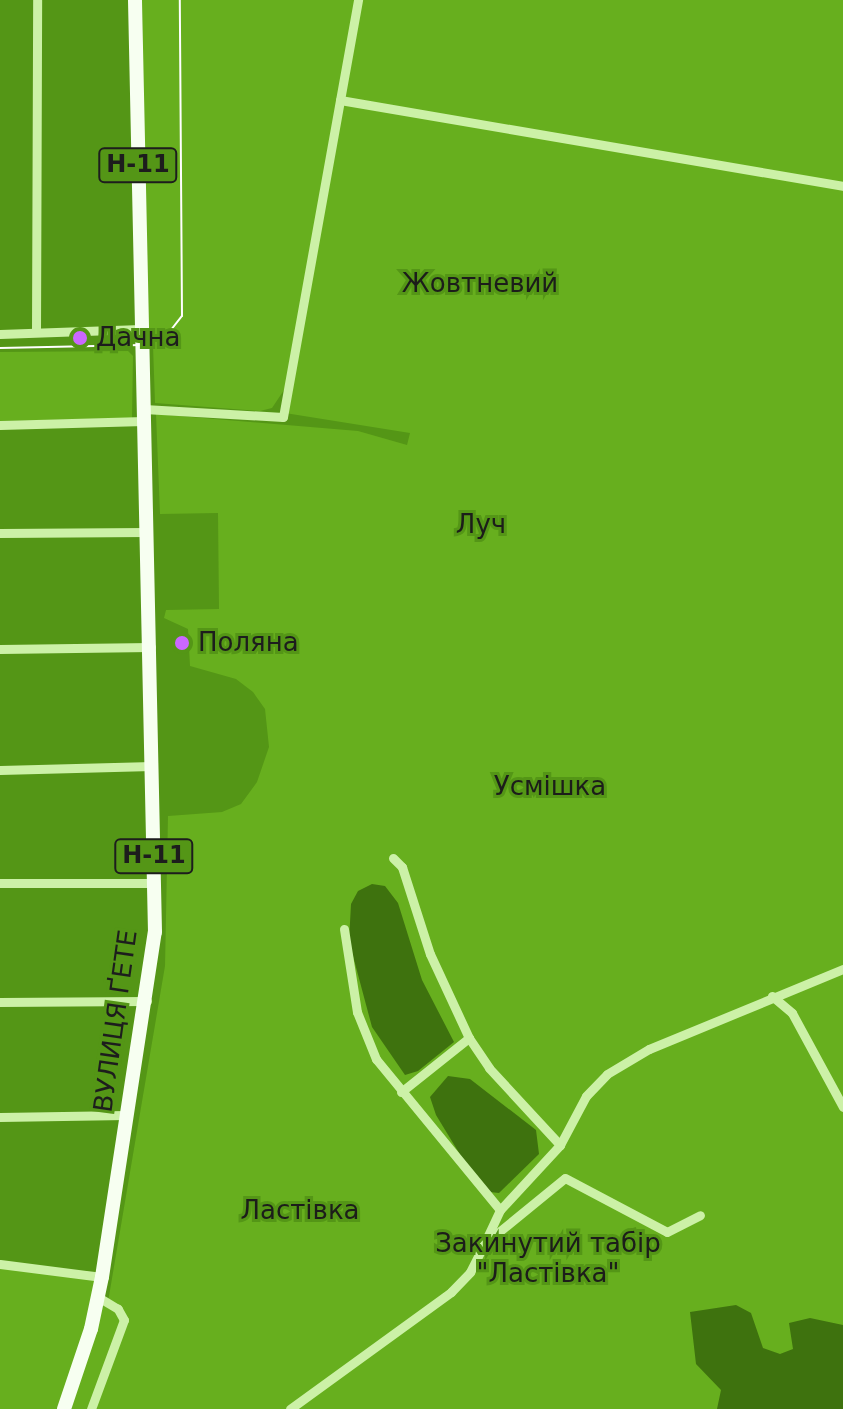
<!DOCTYPE html>
<html>
<head>
<meta charset="utf-8">
<style>
  body { margin:0 }
  #map { position:relative; width:843px; height:1409px; overflow:hidden; background:#549616; font-family:"DejaVu Sans",sans-serif }
  div>[style] { position:absolute }
  .green>* { inset:0; background:#67af1e }
  .water>* { inset:0; background:#3e720e }
  .street>* { height:9px; margin:-4.5px; padding:0 4.5px; transform-origin:4.5px; border-radius:4.5px; background:#ccf1a7 }
  .primary>* { height:14px; margin:-7px; padding:0 7px; transform-origin:7px; border-radius:7px; background:#f7fff1 }
  .tram>* { height:2px; margin:-1px; padding:0 1px; transform-origin:1px; border-radius:1px; background:#fff }
  .dots>* { width:22px; height:22px; translate:-50% -50%; box-sizing:border-box; border:4px solid #549616; border-radius:50% }
  span { translate:-50% -50%; white-space:nowrap; text-align:center; line-height:1.15; -webkit-text-stroke:6px #549616; paint-order:stroke }
  .shield-label span { padding:2px 6px; background:#549616; border:2px solid; border-radius:6px; -webkit-text-stroke-width:0 }
  .shield-label { font-size:24px; color:#1d1d1d; font-weight:700 }
  .park-label { font-size:26px; color:#1c1d1a }
  .poi-label { font-size:26px; color:#1d1d1d }
  .left { translate:0 -50%; text-align:left }
  .street-label { font-size:26px; color:#1d1d1d }
</style>
</head>
<body>
<div id="map">
  <div class="green">
    <i style="clip-path:polygon(142px 0,843px 0,843px 1409px,0 1409px,0 1264px,102px 1277px,98px 1297px,108px 1302px,165px 966px,168px 816px,222px 812px,241px 804px,257px 782px,269px 747px,265px 709px,253px 692px,236px 679px,190px 666px,188px 629px,164px 618px,166px 610px,219px 609px,218px 513px,160px 514px,156px 414px,358px 431px,407px 445px,410px 433px,285px 413px,288px 384px,272px 408px,260px 411px,155px 403px,153px 346px,147px 327px)"></i>
    <i style="clip-path:polygon(128px 351px,133px 356px,132px 418px,0 421px,0 352px)"></i>
  </div>
  <div class="water">
    <i style="clip-path:polygon(372px 884px,385px 886px,398px 903px,422px 980px,454px 1042px,418px 1071px,405px 1075px,372px 1027px,349px 941px,351px 904px,358px 891px)"></i>
    <i style="clip-path:polygon(448px 1076px,470px 1079px,536px 1130px,539px 1154px,499px 1193px,490px 1192px,464px 1161px,436px 1115px,430px 1097px)"></i>
    <i style="clip-path:polygon(736px 1305px,751px 1313px,763px 1348px,780px 1354px,793px 1349px,789px 1323px,810px 1318px,843px 1325px,843px 1409px,717px 1409px,721px 1390px,696px 1364px,690px 1312px)"></i>
  </div>
  <div class="street">
    <i style="left:340px;top:100px;width:510px;rotate:9.7deg"></i>
    <i style="left:36px;top:332px;width:332px;rotate:-89.8deg"></i>
    <i style="left:0;top:334px;width:141px;rotate:-2deg"></i>
    <i style="left:144px;top:409px;width:139px;rotate:3.3deg"></i>
    <i style="left:283px;top:417px;width:424px;rotate:-79.8deg"></i>
    <i style="left:0;top:425px;width:144px;rotate:-1.6deg"></i>
    <i style="left:0;top:533px;width:147px;rotate:-0.4deg"></i>
    <i style="left:0;top:649px;width:151px;rotate:-0.8deg"></i>
    <i style="left:0;top:770px;width:152px;rotate:-1.5deg"></i>
    <i style="left:393px;top:858px;width:13px;rotate:45deg"></i>
    <i style="left:402px;top:867px;width:91px;rotate:72.2deg"></i>
    <i style="left:430px;top:954px;width:93px;rotate:65.1deg"></i>
    <i style="left:0;top:883px;width:155px"></i>
    <i style="left:344px;top:929px;width:84px;rotate:81.1deg"></i>
    <i style="left:357px;top:1012px;width:51px;rotate:68deg"></i>
    <i style="left:376px;top:1059px;width:195px;rotate:50.6deg"></i>
    <i style="left:772px;top:996px;width:26px;rotate:40deg"></i>
    <i style="left:792px;top:1013px;width:107px;rotate:61.5deg"></i>
    <i style="left:0;top:1002px;width:147px;rotate:-0.4deg"></i>
    <i style="left:401px;top:1092px;width:87px;rotate:-38.5deg"></i>
    <i style="left:469px;top:1038px;width:36px;rotate:56deg"></i>
    <i style="left:489px;top:1068px;width:105px;rotate:47.3deg"></i>
    <i style="left:0;top:1117px;width:126px;rotate:-0.9deg"></i>
    <i style="left:485px;top:1242px;width:35px;rotate:-65deg"></i>
    <i style="left:500px;top:1210px;width:88px;rotate:-47.3deg"></i>
    <i style="left:560px;top:1145px;width:55px;rotate:-62deg"></i>
    <i style="left:586px;top:1096px;width:30px;rotate:-46deg"></i>
    <i style="left:607px;top:1074px;width:49px;rotate:-30.8deg"></i>
    <i style="left:649px;top:1049px;width:210px;rotate:-22.4deg"></i>
    <i style="left:0;top:1264px;width:103px;rotate:7.3deg"></i>
    <i style="left:91px;top:1409px;width:95px;rotate:-69.7deg"></i>
    <i style="left:124px;top:1320px;width:13px;rotate:-119deg"></i>
    <i style="left:118px;top:1309px;width:23px;rotate:-149deg"></i>
    <i style="left:290px;top:1409px;width:199px;rotate:-36deg"></i>
    <i style="left:451px;top:1292px;width:28px;rotate:-46deg"></i>
    <i style="left:470px;top:1272px;width:31px;rotate:-63deg"></i>
    <i style="left:484px;top:1244px;width:104px;rotate:-39.2deg"></i>
    <i style="left:565px;top:1178px;width:115px;rotate:27.9deg"></i>
    <i style="left:667px;top:1232px;width:37px;rotate:-27deg"></i>
  </div>
  <div class="primary">
    <i style="left:64px;top:1409px;width:84px;rotate:-71.4deg"></i>
    <i style="left:91px;top:1329px;width:53px;rotate:-78.1deg"></i>
    <i style="left:102px;top:1277px;width:349px;rotate:-81.3deg"></i>
    <i style="left:155px;top:932px;width:932px;rotate:-91.23deg"></i>
  </div>
  <div class="tram">
    <i style="left:0;top:348px;width:142px;rotate:-1.2deg"></i>
    <i style="left:142px;top:345px;width:27px;rotate:-22deg"></i>
    <i style="left:167px;top:335px;width:24px;rotate:-52deg"></i>
    <i style="left:182px;top:316px;width:316px;rotate:-90.4deg"></i>
  </div>
  <div class="dots">
    <i style="left:80px;top:338px;background:#cb67ff"></i>
    <i style="left:182px;top:643px;background:#cb67ff"></i>
  </div>
  <div class="shield-label">
    <span style="left:138px;top:165px">Н-11</span>
    <span style="left:154px;top:856px">Н-11</span>
  </div>
  <div class="park-label">
    <span style="left:480px;top:284px">Жовтневий</span>
    <span style="left:481px;top:525px">Луч</span>
    <span style="left:550px;top:787px">Усмішка</span>
    <span style="left:300px;top:1211px">Ластівка</span>
    <span style="left:548px;top:1259px">Закинутий табір<br>"Ластівка"</span>
  </div>
  <div class="poi-label">
    <span class="left" style="left:96px;top:338px">Дачна</span>
    <span class="left" style="left:198px;top:643px">Поляна</span>
  </div>
  <div class="street-label">
    <span style="left:116px;top:1021px;rotate:-82deg">ВУЛИЦЯ ҐЕТЕ</span>
  </div>
</div>
</body>
</html>
